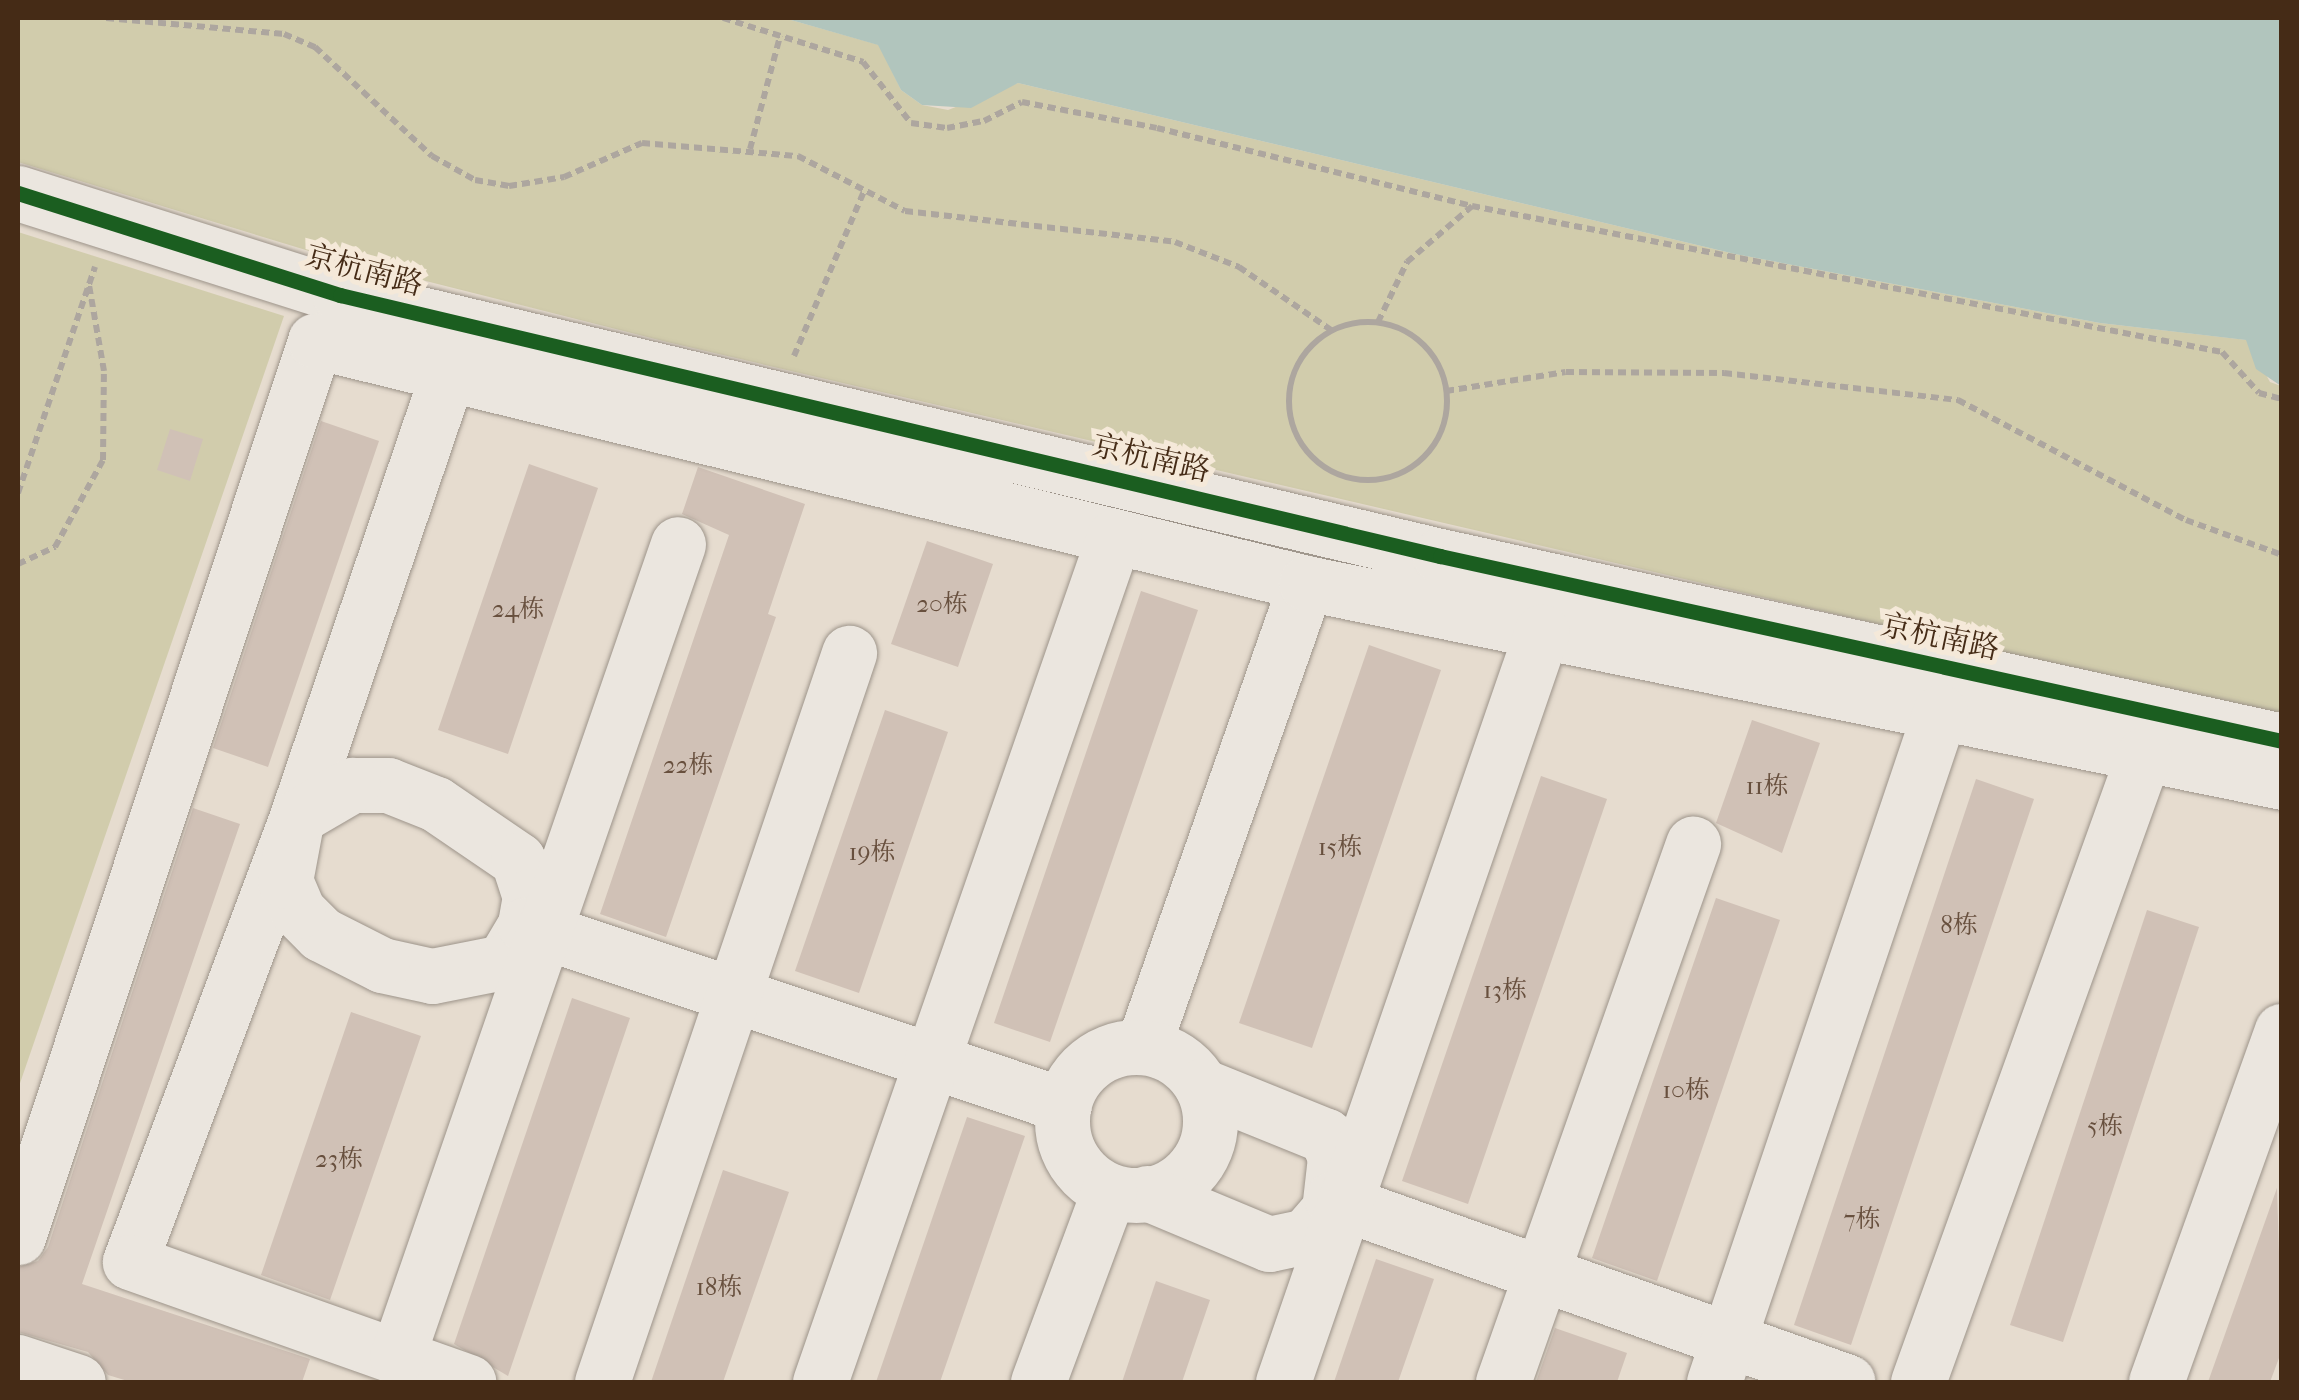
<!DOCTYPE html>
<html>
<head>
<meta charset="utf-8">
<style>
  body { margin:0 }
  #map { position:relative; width:2299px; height:1400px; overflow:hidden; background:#e6dccf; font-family:"IM FELL French Canon","Noto Serif SC",serif }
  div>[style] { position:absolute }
  .green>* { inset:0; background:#d1ccac }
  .water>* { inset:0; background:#b1c5bd }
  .building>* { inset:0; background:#d0c1b6 }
  .path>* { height:6px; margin-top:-3px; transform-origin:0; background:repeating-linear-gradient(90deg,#ada69f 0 8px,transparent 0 13px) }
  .path>.ring { margin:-3px; padding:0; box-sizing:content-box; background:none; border:6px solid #ada69f; border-radius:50% }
  .roads { filter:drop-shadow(0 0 2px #9d948a) drop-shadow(0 0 2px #9d948a) }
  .minor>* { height:55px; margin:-27.5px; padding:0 27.5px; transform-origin:27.5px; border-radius:27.5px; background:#ebe6df }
  .minor>.ring { margin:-27.5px; padding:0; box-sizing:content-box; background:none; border:55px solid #ebe6df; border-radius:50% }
  .cycleway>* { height:15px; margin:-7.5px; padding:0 7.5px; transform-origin:7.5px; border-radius:7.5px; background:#1b5e20 }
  span { translate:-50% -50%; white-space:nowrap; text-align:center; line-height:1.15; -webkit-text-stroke:10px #f5e9d9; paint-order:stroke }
  .number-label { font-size:25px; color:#68503e }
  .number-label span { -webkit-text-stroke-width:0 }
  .street-label { font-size:30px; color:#452b16 }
  .frame { position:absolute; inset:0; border:20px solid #452b16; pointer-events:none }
</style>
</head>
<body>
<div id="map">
  <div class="green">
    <i style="clip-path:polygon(18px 18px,784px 18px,879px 45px,901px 90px,922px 105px,948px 110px,1018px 83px,1735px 254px,2100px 323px,2247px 340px,2270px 382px,2281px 386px,2281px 718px,667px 342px,319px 254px,18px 162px)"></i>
    <i style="clip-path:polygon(18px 232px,284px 316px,18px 1089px)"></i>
  </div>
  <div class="water">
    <i style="clip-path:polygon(784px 18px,2281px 18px,2281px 386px,2256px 369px,2246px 340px,2100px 323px,1735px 254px,1018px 83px,971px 108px,922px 105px,901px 90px,878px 45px)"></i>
  </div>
  <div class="building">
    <i style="clip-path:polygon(321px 421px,379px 441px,268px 767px,213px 748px)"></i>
    <i style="clip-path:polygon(170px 429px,203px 439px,190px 481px,157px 470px)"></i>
    <i style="clip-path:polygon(529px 464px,598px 488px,508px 754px,438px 730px)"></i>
    <i style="clip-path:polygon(698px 467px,805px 504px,768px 614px,776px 617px,666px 937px,600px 914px,729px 535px,682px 514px)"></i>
    <i style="clip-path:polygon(927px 541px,993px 564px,958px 667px,891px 644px)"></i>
    <i style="clip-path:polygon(1141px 591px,1198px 610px,1050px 1042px,994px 1023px)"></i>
    <i style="clip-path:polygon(1369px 645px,1441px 670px,1312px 1048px,1239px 1023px)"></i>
    <i style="clip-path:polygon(885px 710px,948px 732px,859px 993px,795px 971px)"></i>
    <i style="clip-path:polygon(1752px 720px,1820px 743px,1782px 853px,1716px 823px)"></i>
    <i style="clip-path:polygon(1541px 776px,1607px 799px,1468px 1204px,1402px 1181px)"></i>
    <i style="clip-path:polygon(1976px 779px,2034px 799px,1851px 1345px,1794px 1325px)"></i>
    <i style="clip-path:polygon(193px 808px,240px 824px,82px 1284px,310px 1359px,302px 1382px,131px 1382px,108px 1375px,88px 1352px,18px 1332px,18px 1267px,38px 1261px,48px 1247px)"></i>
    <i style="clip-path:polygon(1716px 898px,1780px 920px,1657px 1281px,1592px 1258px)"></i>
    <i style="clip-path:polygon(2147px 910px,2199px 927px,2063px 1342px,2010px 1325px)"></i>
    <i style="clip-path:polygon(572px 998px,630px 1018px,508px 1376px,454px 1344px)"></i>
    <i style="clip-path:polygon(351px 1012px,421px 1036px,330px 1300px,261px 1275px)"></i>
    <i style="clip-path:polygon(967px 1117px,1025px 1136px,940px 1382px,876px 1382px)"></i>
    <i style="clip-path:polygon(723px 1170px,789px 1192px,723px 1382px,651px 1382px)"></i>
    <i style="clip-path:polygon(2277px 1188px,2282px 1350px,2270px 1382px,2208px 1382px)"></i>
    <i style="clip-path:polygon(1376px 1259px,1434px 1279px,1398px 1382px,1334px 1382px)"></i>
    <i style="clip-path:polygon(1156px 1281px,1210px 1300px,1182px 1382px,1122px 1382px)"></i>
    <i style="clip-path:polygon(1555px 1328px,1627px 1353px,1617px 1382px,1536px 1382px)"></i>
  </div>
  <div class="path">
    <i style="left:106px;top:18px;width:179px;rotate:5.1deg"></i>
    <i style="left:284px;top:34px;width:34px;rotate:23deg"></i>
    <i style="left:315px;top:47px;width:160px;rotate:43deg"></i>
    <i style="left:432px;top:156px;width:49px;rotate:29.2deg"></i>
    <i style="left:475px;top:180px;width:35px;rotate:10deg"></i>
    <i style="left:509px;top:186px;width:56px;rotate:-9.3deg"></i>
    <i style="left:564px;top:177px;width:85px;rotate:-23.6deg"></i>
    <i style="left:642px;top:143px;width:157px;rotate:4.8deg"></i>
    <i style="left:798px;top:156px;width:120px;rotate:27.2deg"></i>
    <i style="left:905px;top:211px;width:272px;rotate:6.5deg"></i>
    <i style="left:1175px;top:242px;width:69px;rotate:21.3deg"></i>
    <i style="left:1239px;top:267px;width:112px;rotate:34.4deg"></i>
    <i style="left:723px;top:18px;width:147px;rotate:17.4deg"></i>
    <i style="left:863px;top:62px;width:78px;rotate:51.8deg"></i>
    <i style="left:911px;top:123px;width:36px;rotate:8deg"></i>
    <i style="left:947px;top:128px;width:38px;rotate:-11deg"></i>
    <i style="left:984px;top:121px;width:42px;rotate:-26.6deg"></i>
    <i style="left:1022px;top:102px;width:137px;rotate:10.9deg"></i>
    <i style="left:1157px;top:128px;width:325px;rotate:13.9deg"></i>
    <i style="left:1472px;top:206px;width:764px;rotate:11.02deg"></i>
    <i style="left:2222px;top:352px;width:55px;rotate:47.9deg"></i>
    <i style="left:2259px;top:393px;width:24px;rotate:15deg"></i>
    <i style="left:750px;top:149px;width:117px;rotate:-75.1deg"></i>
    <i style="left:1378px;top:322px;width:67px;rotate:-64.2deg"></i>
    <i style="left:1407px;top:262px;width:86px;rotate:-40.7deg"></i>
    <i class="ring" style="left:1289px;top:322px;width:152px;height:152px"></i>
    <i style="left:794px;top:356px;width:179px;rotate:-67deg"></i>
    <i style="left:1446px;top:391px;width:121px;rotate:-9deg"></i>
    <i style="left:1566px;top:372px;width:158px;rotate:0.4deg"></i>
    <i style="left:1724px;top:373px;width:236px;rotate:6.6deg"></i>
    <i style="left:1958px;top:400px;width:258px;rotate:27.8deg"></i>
    <i style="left:2186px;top:520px;width:102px;rotate:20deg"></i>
    <i style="left:18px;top:493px;width:239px;rotate:-71.2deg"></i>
    <i style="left:18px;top:564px;width:41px;rotate:-24.7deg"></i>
    <i style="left:55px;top:547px;width:99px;rotate:-61.1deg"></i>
    <i style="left:103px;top:460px;width:89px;rotate:-89.4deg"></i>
    <i style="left:104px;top:371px;width:87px;rotate:-99.9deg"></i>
  </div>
  <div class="roads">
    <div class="minor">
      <i style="left:18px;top:193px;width:338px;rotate:17.6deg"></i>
      <i style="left:340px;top:295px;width:1131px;rotate:13.35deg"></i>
      <i style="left:1440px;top:556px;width:862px;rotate:12.39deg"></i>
      <i style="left:447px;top:376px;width:466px;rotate:108.8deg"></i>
      <i style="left:297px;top:817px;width:475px;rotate:110.6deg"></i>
      <i style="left:130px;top:1262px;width:359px;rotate:19.5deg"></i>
      <i style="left:352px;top:785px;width:36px"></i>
      <i style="left:388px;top:785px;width:52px;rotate:21.6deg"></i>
      <i style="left:436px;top:804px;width:99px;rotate:34.3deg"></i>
      <i style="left:518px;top:860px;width:38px;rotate:72deg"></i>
      <i style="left:530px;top:896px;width:29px;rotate:100deg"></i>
      <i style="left:525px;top:925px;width:43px;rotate:120.7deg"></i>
      <i style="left:503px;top:962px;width:72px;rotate:168.8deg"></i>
      <i style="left:432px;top:976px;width:51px;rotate:-167.6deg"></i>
      <i style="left:382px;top:965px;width:68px;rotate:-153.1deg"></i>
      <i style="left:321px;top:934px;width:33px;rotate:-135deg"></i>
      <i style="left:298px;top:911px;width:33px;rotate:-113deg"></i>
      <i style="left:285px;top:881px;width:65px;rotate:-79.4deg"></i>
      <i style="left:297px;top:817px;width:64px;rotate:-30.2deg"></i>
      <i style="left:525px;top:925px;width:568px;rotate:18.47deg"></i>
      <i style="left:1143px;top:1046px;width:491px;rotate:-70.6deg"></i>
      <i class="ring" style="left:1062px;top:1047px;width:93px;height:93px"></i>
      <i style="left:1147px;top:1193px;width:132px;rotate:22.7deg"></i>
      <i style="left:1269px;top:1244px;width:38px;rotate:-12deg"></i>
      <i style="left:1306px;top:1236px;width:35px;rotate:-49deg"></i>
      <i style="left:1329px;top:1210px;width:53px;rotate:-83.5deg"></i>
      <i style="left:1335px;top:1157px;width:23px;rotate:-113deg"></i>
      <i style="left:1326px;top:1136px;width:134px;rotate:-158deg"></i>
      <i style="left:1332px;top:1199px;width:547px;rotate:19.53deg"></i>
      <i style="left:18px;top:1237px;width:944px;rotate:-71.66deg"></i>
      <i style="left:315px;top:341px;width:1020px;rotate:13.72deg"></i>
      <i style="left:1306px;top:583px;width:996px;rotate:11.52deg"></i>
      <i style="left:397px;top:1357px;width:860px;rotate:-70.93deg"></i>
      <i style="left:18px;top:1362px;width:63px;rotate:18.4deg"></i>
      <i style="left:602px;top:1382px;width:770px;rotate:-71.28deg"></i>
      <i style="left:820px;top:1382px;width:895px;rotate:-70.82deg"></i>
      <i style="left:1038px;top:1382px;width:204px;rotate:-69.6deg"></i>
      <i style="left:1283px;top:1382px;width:794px;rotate:-70.97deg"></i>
      <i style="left:1503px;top:1382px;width:571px;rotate:-70.55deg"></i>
      <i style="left:1714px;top:1382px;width:707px;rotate:-71.36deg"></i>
      <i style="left:1918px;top:1382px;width:667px;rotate:-70.21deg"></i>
      <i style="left:2156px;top:1382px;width:373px;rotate:-70.3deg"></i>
    </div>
  </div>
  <div class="cycleway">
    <i style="left:18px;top:193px;width:338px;rotate:17.6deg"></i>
    <i style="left:340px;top:295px;width:1131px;rotate:13.35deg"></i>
    <i style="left:1440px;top:556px;width:862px;rotate:12.39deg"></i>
  </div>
  <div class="number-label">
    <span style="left:942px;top:604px">20栋</span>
    <span style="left:518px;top:609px">24栋</span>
    <span style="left:688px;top:765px">22栋</span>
    <span style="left:1767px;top:786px">11栋</span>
    <span style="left:1340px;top:847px">15栋</span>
    <span style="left:872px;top:852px">19栋</span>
    <span style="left:1959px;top:925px">8栋</span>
    <span style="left:1505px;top:990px">13栋</span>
    <span style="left:1686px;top:1090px">10栋</span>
    <span style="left:2105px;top:1126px">5栋</span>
    <span style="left:339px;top:1159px">23栋</span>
    <span style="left:1862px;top:1219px">7栋</span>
    <span style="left:719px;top:1287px">18栋</span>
  </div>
  <div class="street-label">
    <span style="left:364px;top:271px;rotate:15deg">京杭南路</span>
    <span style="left:1151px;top:459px;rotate:13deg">京杭南路</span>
    <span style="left:1940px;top:638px;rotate:12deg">京杭南路</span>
  </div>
  <div class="frame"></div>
</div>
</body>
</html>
